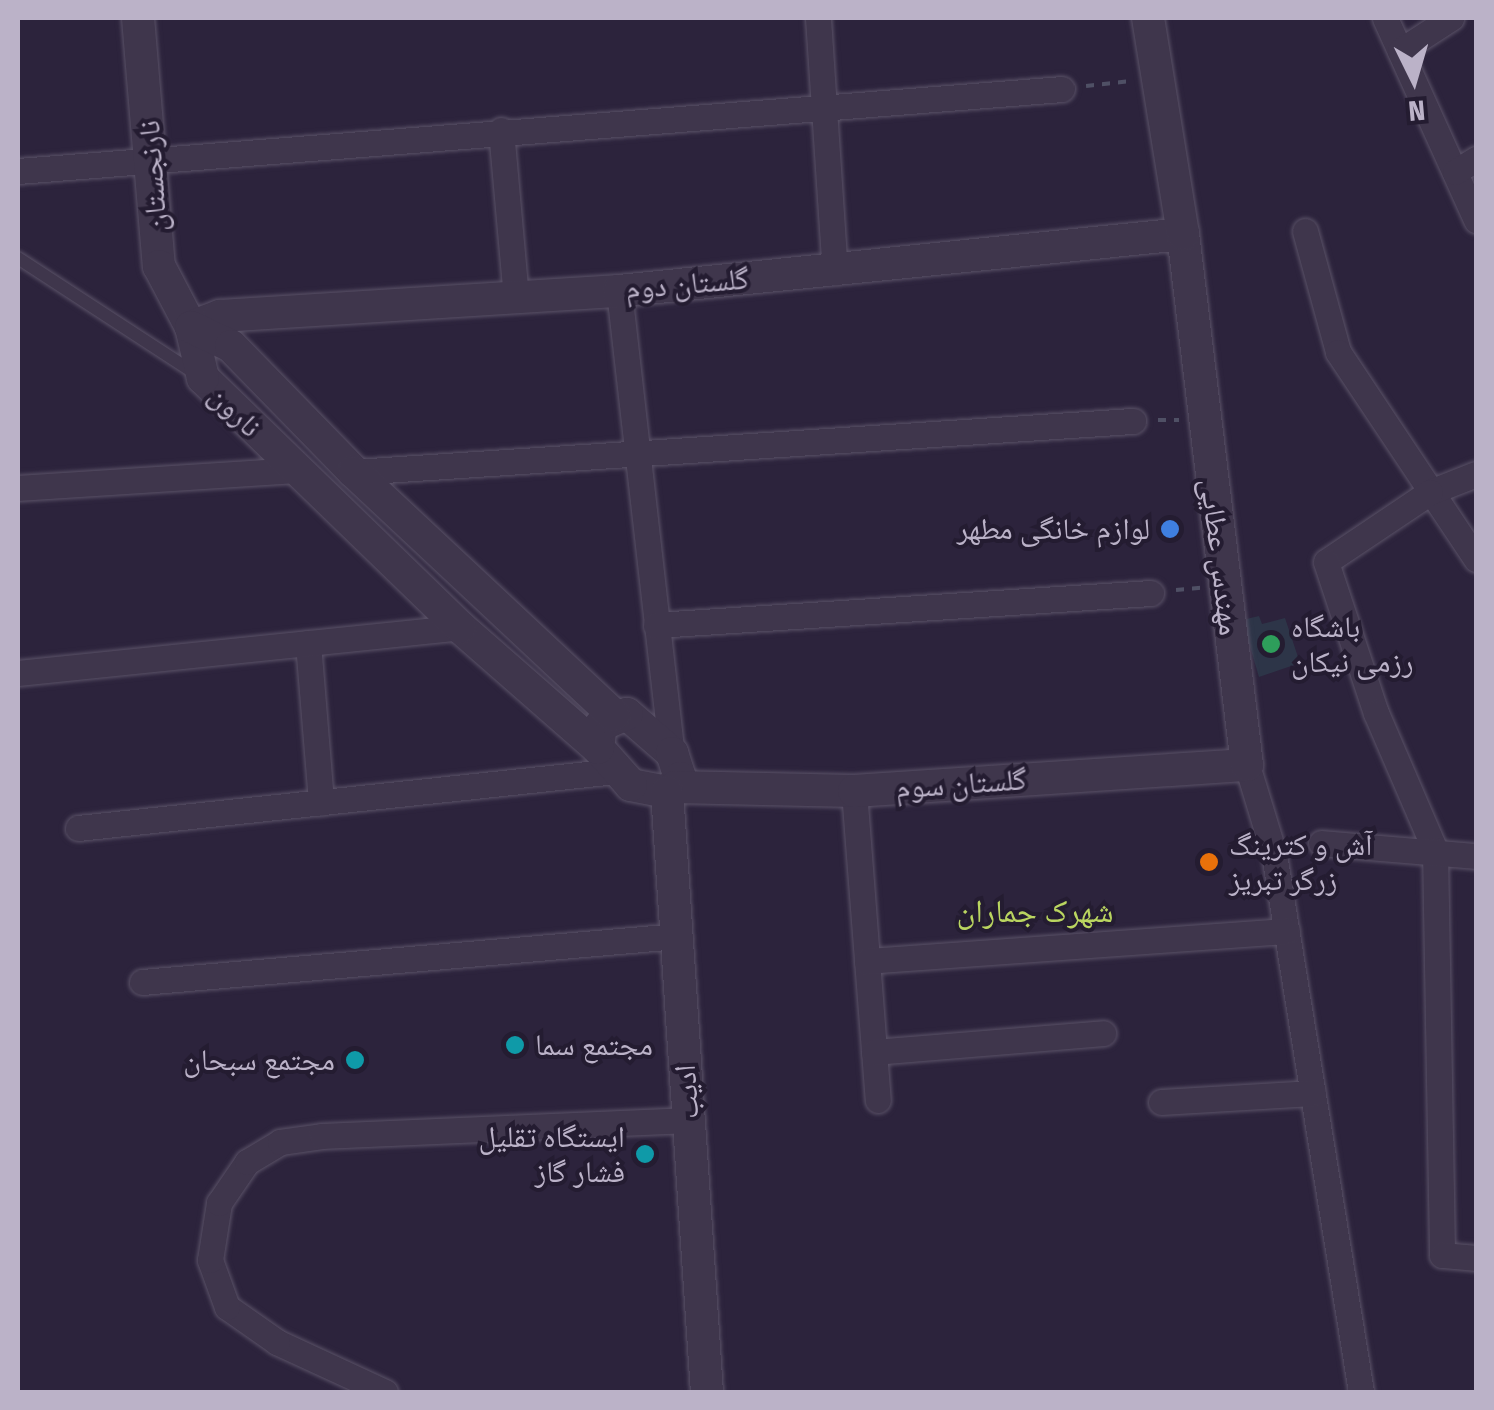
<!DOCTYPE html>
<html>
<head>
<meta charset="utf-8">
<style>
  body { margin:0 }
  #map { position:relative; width:1494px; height:1410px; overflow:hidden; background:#2c233c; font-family:"Fira Sans Condensed","Noto Naskh Arabic",sans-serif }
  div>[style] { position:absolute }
  .green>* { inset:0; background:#2d3548 }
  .path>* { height:4px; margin-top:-2px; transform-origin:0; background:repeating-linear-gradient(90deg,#4f5065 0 8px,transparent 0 16px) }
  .roads { filter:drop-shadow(0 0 2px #5a5267) drop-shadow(0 0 2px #5a5267) }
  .service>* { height:12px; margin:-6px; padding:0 6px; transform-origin:6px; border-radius:6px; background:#3f364c }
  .minor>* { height:25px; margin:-12.5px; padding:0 12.5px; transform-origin:12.5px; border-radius:12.5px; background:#3f364c }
  .tertiary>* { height:32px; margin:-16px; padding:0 16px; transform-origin:16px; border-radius:16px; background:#3f364c }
  .dots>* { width:28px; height:28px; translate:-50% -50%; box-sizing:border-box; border:5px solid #241c31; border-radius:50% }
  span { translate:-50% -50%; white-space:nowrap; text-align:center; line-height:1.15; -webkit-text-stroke:8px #241c31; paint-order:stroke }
  .street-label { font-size:30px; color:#bbb2c8 }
  .poi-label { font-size:30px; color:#bbb2c8 }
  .right { translate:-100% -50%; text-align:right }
  .left { translate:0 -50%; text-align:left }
  .neighbourhood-label { font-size:32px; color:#bad560 }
  .frame { position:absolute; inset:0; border:20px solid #bbb2c8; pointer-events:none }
  .north { position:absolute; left:1364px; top:30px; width:100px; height:100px; -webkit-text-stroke:8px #241c31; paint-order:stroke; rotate:175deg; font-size:28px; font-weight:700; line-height:40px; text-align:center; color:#bbb2c8 }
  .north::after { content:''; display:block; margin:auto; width:35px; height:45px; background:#bbb2c8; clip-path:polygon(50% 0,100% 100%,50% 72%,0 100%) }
</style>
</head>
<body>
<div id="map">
  <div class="green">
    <i style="clip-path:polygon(1259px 616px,1262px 624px,1285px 618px,1300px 663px,1259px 677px,1242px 620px)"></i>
  </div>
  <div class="path">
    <i style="left:1086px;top:86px;width:45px;rotate:-6.3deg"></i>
    <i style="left:1158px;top:420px;width:21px"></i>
    <i style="left:1176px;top:590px;width:25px;rotate:-5deg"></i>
  </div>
  <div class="roads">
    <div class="service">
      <i style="left:18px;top:258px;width:212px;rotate:33.1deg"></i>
    </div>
    <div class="minor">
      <i style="left:818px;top:18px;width:255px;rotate:86.2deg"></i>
      <i style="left:1385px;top:18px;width:222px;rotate:65.7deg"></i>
      <i style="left:1400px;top:51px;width:61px;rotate:-32.9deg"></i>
      <i style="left:501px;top:130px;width:168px;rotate:84.9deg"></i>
      <i style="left:18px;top:171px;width:1047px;rotate:-4.49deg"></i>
      <i style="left:1455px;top:172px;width:25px;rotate:-32deg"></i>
      <i style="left:1305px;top:231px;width:125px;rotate:74.7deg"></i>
      <i style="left:1338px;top:352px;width:249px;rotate:56.3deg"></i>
      <i style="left:619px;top:291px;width:465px;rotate:83.5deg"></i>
      <i style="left:354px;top:472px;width:781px;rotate:-3.75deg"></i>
      <i style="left:1476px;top:474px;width:49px;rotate:158.6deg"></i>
      <i style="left:1430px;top:492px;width:125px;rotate:146.1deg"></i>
      <i style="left:1326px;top:562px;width:159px;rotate:71.7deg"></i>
      <i style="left:1376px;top:713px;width:149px;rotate:66.7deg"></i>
      <i style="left:1435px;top:850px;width:405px;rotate:89deg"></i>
      <i style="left:1442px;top:1255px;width:34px;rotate:5deg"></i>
      <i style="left:18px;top:488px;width:278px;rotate:-3.7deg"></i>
      <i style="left:656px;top:625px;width:496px;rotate:-3.7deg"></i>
      <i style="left:308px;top:643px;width:160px;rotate:85.3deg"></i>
      <i style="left:18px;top:673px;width:444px;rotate:-5.9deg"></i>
      <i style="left:1247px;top:765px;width:93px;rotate:73.1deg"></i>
      <i style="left:1274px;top:854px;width:545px;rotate:80.81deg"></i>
      <i style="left:854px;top:791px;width:310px;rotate:85.6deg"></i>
      <i style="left:78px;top:828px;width:541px;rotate:-6.05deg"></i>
      <i style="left:1321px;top:843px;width:156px;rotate:4.8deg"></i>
      <i style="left:867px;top:961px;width:421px;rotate:-4.1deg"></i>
      <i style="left:142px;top:982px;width:537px;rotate:-4.91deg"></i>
      <i style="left:874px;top:1052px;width:230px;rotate:-4.7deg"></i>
      <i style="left:1161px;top:1102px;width:152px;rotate:-3.4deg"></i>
      <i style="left:385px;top:1392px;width:119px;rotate:-155.2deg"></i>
      <i style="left:277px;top:1342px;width:61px;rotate:-145deg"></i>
      <i style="left:227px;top:1307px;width:50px;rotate:-109.9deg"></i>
      <i style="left:210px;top:1260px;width:58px;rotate:-81deg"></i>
      <i style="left:219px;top:1203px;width:50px;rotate:-55.7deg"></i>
      <i style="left:247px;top:1162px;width:39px;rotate:-31deg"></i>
      <i style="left:280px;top:1142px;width:42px;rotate:-8.1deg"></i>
      <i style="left:322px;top:1136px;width:367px;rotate:-2.5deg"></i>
    </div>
    <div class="tertiary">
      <i style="left:138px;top:18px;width:249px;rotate:85.2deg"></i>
      <i style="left:159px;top:266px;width:69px;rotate:62.3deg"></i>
      <i style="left:191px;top:327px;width:31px;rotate:-21deg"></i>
      <i style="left:220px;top:316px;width:400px;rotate:-3.6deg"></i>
      <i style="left:619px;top:291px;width:567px;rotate:-5.77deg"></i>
      <i style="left:627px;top:714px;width:60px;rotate:40.9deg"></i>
      <i style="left:672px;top:753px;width:26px;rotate:72deg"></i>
      <i style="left:680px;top:778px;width:19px;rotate:133deg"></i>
      <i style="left:667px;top:792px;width:37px;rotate:-169deg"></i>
      <i style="left:631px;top:785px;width:50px;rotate:-131.7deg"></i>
      <i style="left:598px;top:748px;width:23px;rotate:-83deg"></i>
      <i style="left:601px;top:725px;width:28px;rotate:-23deg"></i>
      <i style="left:598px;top:748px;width:184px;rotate:-138.8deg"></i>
      <i style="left:460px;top:627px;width:358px;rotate:-135.9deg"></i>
      <i style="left:203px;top:378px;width:52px;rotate:-103.2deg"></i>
      <i style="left:191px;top:327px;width:44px;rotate:25.4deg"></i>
      <i style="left:231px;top:346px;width:176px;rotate:45.7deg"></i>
      <i style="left:354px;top:472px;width:356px;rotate:43.1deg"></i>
      <i style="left:675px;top:787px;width:179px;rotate:1.3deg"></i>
      <i style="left:854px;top:791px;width:394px;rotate:-3.8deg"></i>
      <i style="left:1247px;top:765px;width:535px;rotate:-96.87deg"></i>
      <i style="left:1183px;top:234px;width:219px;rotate:-99.2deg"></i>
      <i style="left:667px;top:792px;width:601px;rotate:86.19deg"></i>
    </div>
  </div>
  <div class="dots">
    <i style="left:1170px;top:529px;background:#3f7fe0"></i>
    <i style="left:1271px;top:644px;background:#2e9e5b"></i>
    <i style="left:1209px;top:862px;background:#e8710a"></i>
    <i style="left:515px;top:1045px;background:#0f9aa8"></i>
    <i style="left:355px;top:1060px;background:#0f9aa8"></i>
    <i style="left:645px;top:1154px;background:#0f9aa8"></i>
  </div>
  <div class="street-label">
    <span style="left:153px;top:176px;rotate:-94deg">نارنجستان</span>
    <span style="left:687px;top:284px;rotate:-5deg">گلستان دوم</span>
    <span style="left:235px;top:411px;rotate:45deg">نارون</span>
    <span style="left:1220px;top:557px;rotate:83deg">مهندس عطایی</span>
    <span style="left:961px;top:784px;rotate:-4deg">گلستان سوم</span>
    <span style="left:687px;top:1092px;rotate:-94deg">ادیب</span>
  </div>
  <div class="poi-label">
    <span class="right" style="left:1150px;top:529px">لوازم خانگی مطهر</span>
    <span class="left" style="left:1291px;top:644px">باشگاه<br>رزمی نیکان</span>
    <span class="left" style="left:1229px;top:862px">آش و کترینگ<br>زرگر تبریز</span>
    <span class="left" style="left:535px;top:1045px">مجتمع سما</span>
    <span class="right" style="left:335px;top:1060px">مجتمع سبحان</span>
    <span class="right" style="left:625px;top:1154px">ایستگاه تقلیل<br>فشار گاز</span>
  </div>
  <div class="neighbourhood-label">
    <span style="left:1035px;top:911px">شهرک جماران</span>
  </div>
  <div class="frame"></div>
  <div class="north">N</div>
</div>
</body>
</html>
